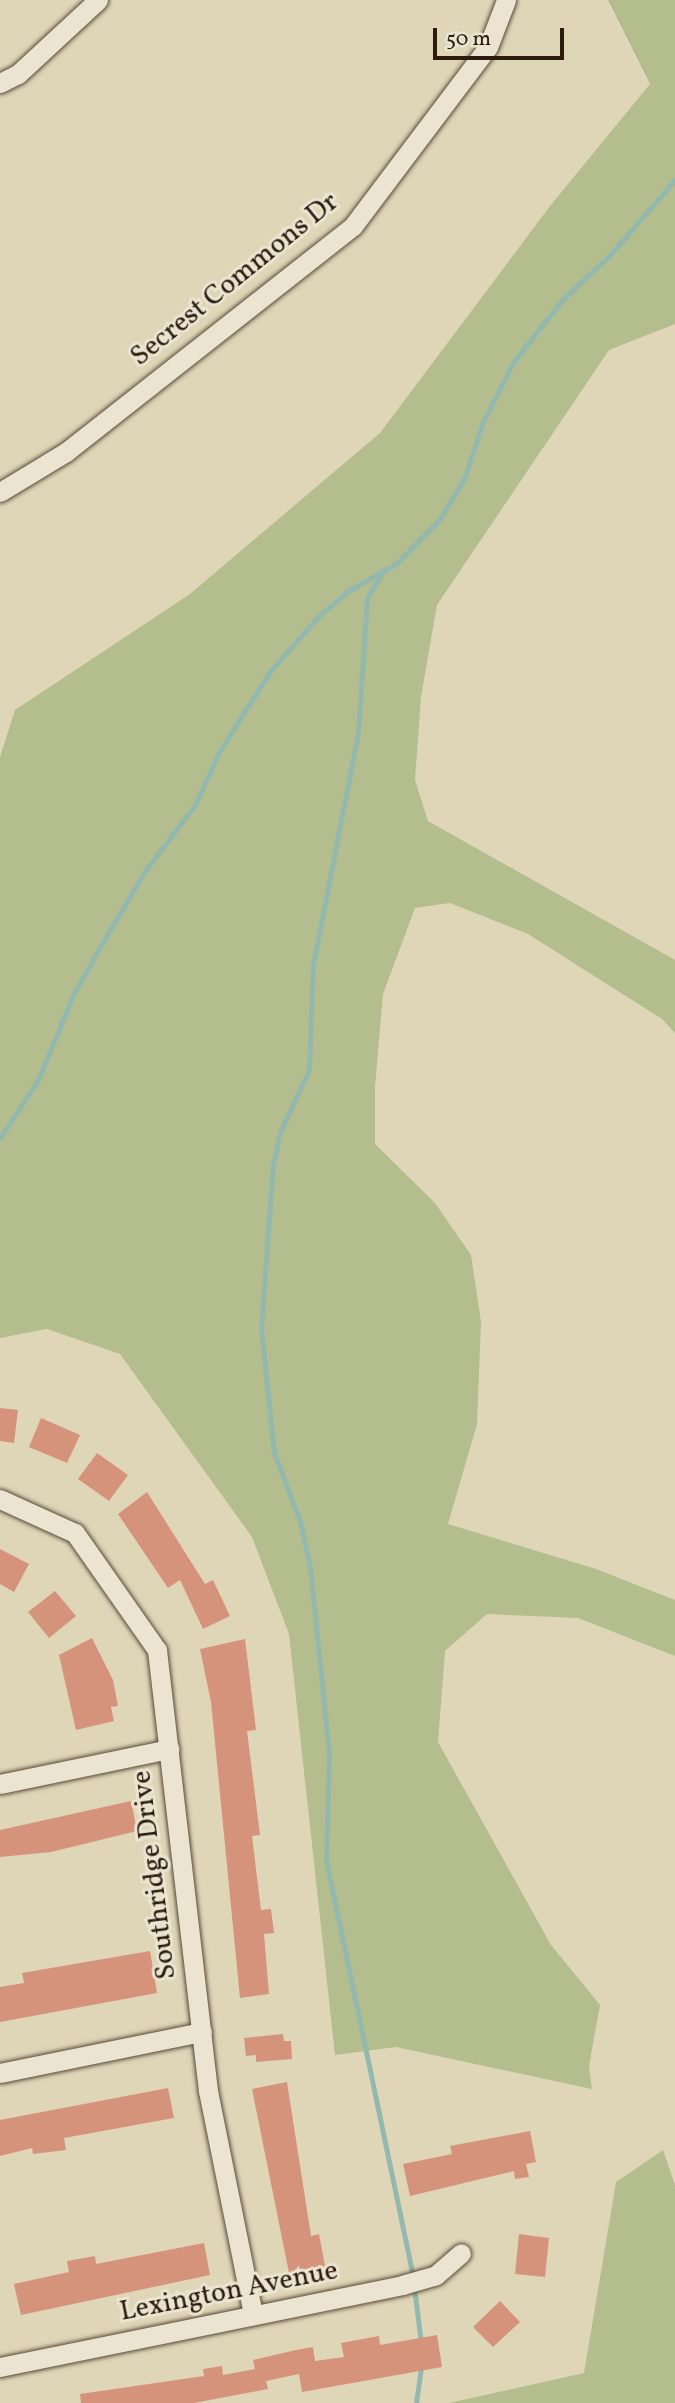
<!DOCTYPE html>
<html>
<head>
<meta charset="utf-8">
<style>
  body { margin:0 }
  #map { position:relative; width:675px; height:2403px; overflow:hidden; background:#dfd6b8; font-family:Vollkorn,serif }
  div>[style] { position:absolute }
  .green>* { inset:0; background:#b4bd8d }
  .stream>* { height:5px; margin:-2.5px; padding:0 2.5px; transform-origin:2.5px; border-radius:2.5px; background:#93b9ae }
  .building>* { inset:0; background:#d5937b }
  .roads { filter:drop-shadow(0 0 2px #594a38) drop-shadow(0 0 2px #594a38) }
  .minor>* { height:19px; margin:-9.5px; padding:0 9.5px; transform-origin:9.5px; border-radius:9.5px; background:#eae4d1 }
  span { translate:-50% -50%; white-space:nowrap; text-align:center; line-height:1.15; -webkit-text-stroke:6px #eae4d1; paint-order:stroke }
  .street-label { font-size:28px; color:#2c1b0e }
  .scale { position:absolute; left:433px; top:28px; width:131px; height:32px; box-sizing:border-box; border:4px solid #2c1b0e; border-top:0; padding-left:9px; font-size:21px; line-height:24px; white-space:nowrap; color:#2c1b0e; -webkit-text-stroke:5px #eae4d1; paint-order:stroke }
</style>
</head>
<body>
<div id="map">
  <div class="green">
    <i style="clip-path:polygon(608px 0,675px 0,675px 324px,609px 350px,437px 605px,421px 697px,415px 780px,428px 821px,675px 960px,675px 1033px,662px 1019px,528px 934px,450px 903px,415px 908px,383px 994px,375px 1087px,375px 1144px,435px 1203px,471px 1255px,481px 1322px,477px 1424px,448px 1524px,596px 1569px,675px 1600px,675px 1656px,578px 1618px,487px 1614px,445px 1651px,438px 1742px,551px 1945px,600px 2005px,589px 2066px,592px 2089px,396px 2047px,335px 2055px,289px 1634px,252px 1537px,120px 1354px,47px 1329px,0 1338px,0 757px,15px 710px,190px 594px,380px 433px,550px 206px,650px 84px)"></i>
    <i style="clip-path:polygon(663px 2150px,675px 2185px,675px 2403px,449px 2403px,584px 2373px,616px 2182px)"></i>
  </div>
  <div class="stream">
    <i style="left:385px;top:569px;width:34px;rotate:122deg"></i>
    <i style="left:367px;top:598px;width:135px;rotate:93.8deg"></i>
    <i style="left:358px;top:733px;width:235px;rotate:101deg"></i>
    <i style="left:313px;top:964px;width:106px;rotate:92.2deg"></i>
    <i style="left:309px;top:1070px;width:68px;rotate:115.1deg"></i>
    <i style="left:280px;top:1132px;width:33px;rotate:102deg"></i>
    <i style="left:273px;top:1164px;width:164px;rotate:94.2deg"></i>
    <i style="left:261px;top:1328px;width:126px;rotate:84.1deg"></i>
    <i style="left:274px;top:1453px;width:73px;rotate:69.1deg"></i>
    <i style="left:300px;top:1521px;width:47px;rotate:77.7deg"></i>
    <i style="left:310px;top:1567px;width:188px;rotate:84.2deg"></i>
    <i style="left:329px;top:1754px;width:106px;rotate:91.6deg"></i>
    <i style="left:326px;top:1860px;width:426px;rotate:78.2deg"></i>
    <i style="left:0;top:1138px;width:69px;rotate:-56.8deg"></i>
    <i style="left:38px;top:1080px;width:92px;rotate:-67.6deg"></i>
    <i style="left:73px;top:995px;width:63px;rotate:-60.6deg"></i>
    <i style="left:104px;top:940px;width:80px;rotate:-59.3deg"></i>
    <i style="left:145px;top:871px;width:83px;rotate:-52.9deg"></i>
    <i style="left:195px;top:805px;width:58px;rotate:-65.6deg"></i>
    <i style="left:219px;top:752px;width:97px;rotate:-57.6deg"></i>
    <i style="left:271px;top:670px;width:71px;rotate:-48.4deg"></i>
    <i style="left:318px;top:617px;width:40px;rotate:-41deg"></i>
    <i style="left:348px;top:591px;width:55px;rotate:-29.4deg"></i>
    <i style="left:396px;top:564px;width:63px;rotate:-45.6deg"></i>
    <i style="left:440px;top:519px;width:49px;rotate:-59.2deg"></i>
    <i style="left:465px;top:477px;width:58px;rotate:-71.9deg"></i>
    <i style="left:483px;top:422px;width:68px;rotate:-63.1deg"></i>
    <i style="left:514px;top:361px;width:79px;rotate:-51.7deg"></i>
    <i style="left:563px;top:299px;width:64px;rotate:-43.1deg"></i>
    <i style="left:610px;top:255px;width:99px;rotate:-49.1deg"></i>
    <i style="left:414px;top:2287px;width:56px;rotate:82.9deg"></i>
    <i style="left:416px;top:2403px;width:36px;rotate:-82deg"></i>
  </div>
  <div class="building">
    <i style="clip-path:polygon(0 1408px,18px 1410px,14px 1443px,0 1441px)"></i>
    <i style="clip-path:polygon(41px 1418px,80px 1435px,67px 1463px,29px 1447px)"></i>
    <i style="clip-path:polygon(97px 1453px,128px 1475px,109px 1501px,78px 1479px)"></i>
    <i style="clip-path:polygon(147px 1492px,205px 1584px,213px 1580px,230px 1616px,203px 1629px,180px 1580px,168px 1588px,118px 1514px)"></i>
    <i style="clip-path:polygon(0 1549px,29px 1564px,14px 1592px,0 1584px)"></i>
    <i style="clip-path:polygon(55px 1591px,76px 1616px,49px 1638px,28px 1612px)"></i>
    <i style="clip-path:polygon(92px 1638px,113px 1680px,118px 1706px,111px 1707px,114px 1721px,76px 1730px,59px 1655px)"></i>
    <i style="clip-path:polygon(245px 1639px,256px 1730px,247px 1731px,260px 1835px,252px 1836px,261px 1910px,271px 1909px,274px 1933px,264px 1934px,269px 1994px,240px 1998px,211px 1702px,200px 1649px)"></i>
    <i style="clip-path:polygon(131px 1801px,137px 1831px,51px 1852px,0 1857px,0 1830px)"></i>
    <i style="clip-path:polygon(150px 1951px,157px 1993px,0 2022px,0 1987px,24px 1983px,22px 1973px)"></i>
    <i style="clip-path:polygon(283px 2034px,284px 2041px,291px 2041px,292px 2059px,256px 2062px,256px 2055px,246px 2056px,244px 2038px)"></i>
    <i style="clip-path:polygon(287px 2082px,311px 2236px,319px 2234px,325px 2266px,289px 2273px,252px 2089px)"></i>
    <i style="clip-path:polygon(168px 2088px,174px 2118px,64px 2138px,66px 2150px,33px 2154px,32px 2148px,0 2156px,0 2120px)"></i>
    <i style="clip-path:polygon(530px 2131px,536px 2162px,526px 2164px,529px 2177px,515px 2179px,514px 2171px,410px 2196px,403px 2164px,452px 2154px,450px 2146px)"></i>
    <i style="clip-path:polygon(519px 2234px,549px 2238px,545px 2277px,515px 2274px)"></i>
    <i style="clip-path:polygon(204px 2243px,210px 2275px,21px 2315px,14px 2284px,69px 2272px,67px 2261px,95px 2256px,96px 2264px)"></i>
    <i style="clip-path:polygon(500px 2301px,520px 2322px,493px 2347px,473px 2327px)"></i>
    <i style="clip-path:polygon(437px 2335px,442px 2367px,302px 2392px,299px 2374px,266px 2381px,268px 2389px,194px 2403px,81px 2403px,80px 2394px,204px 2376px,203px 2369px,222px 2366px,223px 2375px,255px 2369px,253px 2360px,296px 2350px,313px 2347px,315px 2361px,344px 2357px,341px 2343px,379px 2336px,380px 2345px)"></i>
  </div>
  <div class="roads">
    <div class="minor">
      <i style="left:0;top:83px;width:20px;rotate:-27deg"></i>
      <i style="left:18px;top:74px;width:109px;rotate:-42.8deg"></i>
      <i style="left:0;top:492px;width:77px;rotate:-31.2deg"></i>
      <i style="left:66px;top:452px;width:365px;rotate:-38.2deg"></i>
      <i style="left:353px;top:226px;width:224px;rotate:-53deg"></i>
      <i style="left:488px;top:47px;width:50px;rotate:-69deg"></i>
      <i style="left:0;top:1499px;width:82px;rotate:24.4deg"></i>
      <i style="left:75px;top:1533px;width:143px;rotate:55deg"></i>
      <i style="left:157px;top:1650px;width:444px;rotate:83.4deg"></i>
      <i style="left:208px;top:2091px;width:228px;rotate:78.6deg"></i>
      <i style="left:0;top:1784px;width:173px;rotate:-11.7deg"></i>
      <i style="left:0;top:2073px;width:206px;rotate:-11.5deg"></i>
      <i style="left:0;top:2367px;width:410px;rotate:-11.5deg"></i>
      <i style="left:402px;top:2285px;width:35px;rotate:-16deg"></i>
      <i style="left:436px;top:2275px;width:33px;rotate:-41deg"></i>
    </div>
  </div>
  <div class="street-label">
    <span style="left:235px;top:280px;rotate:-39deg">Secrest Commons Dr</span>
    <span style="left:155px;top:1875px;rotate:-97deg">Southridge Drive</span>
    <span style="left:229px;top:2292px;rotate:-11deg">Lexington Avenue</span>
  </div>
  <div class="scale">50 m</div>
</div>
</body>
</html>
